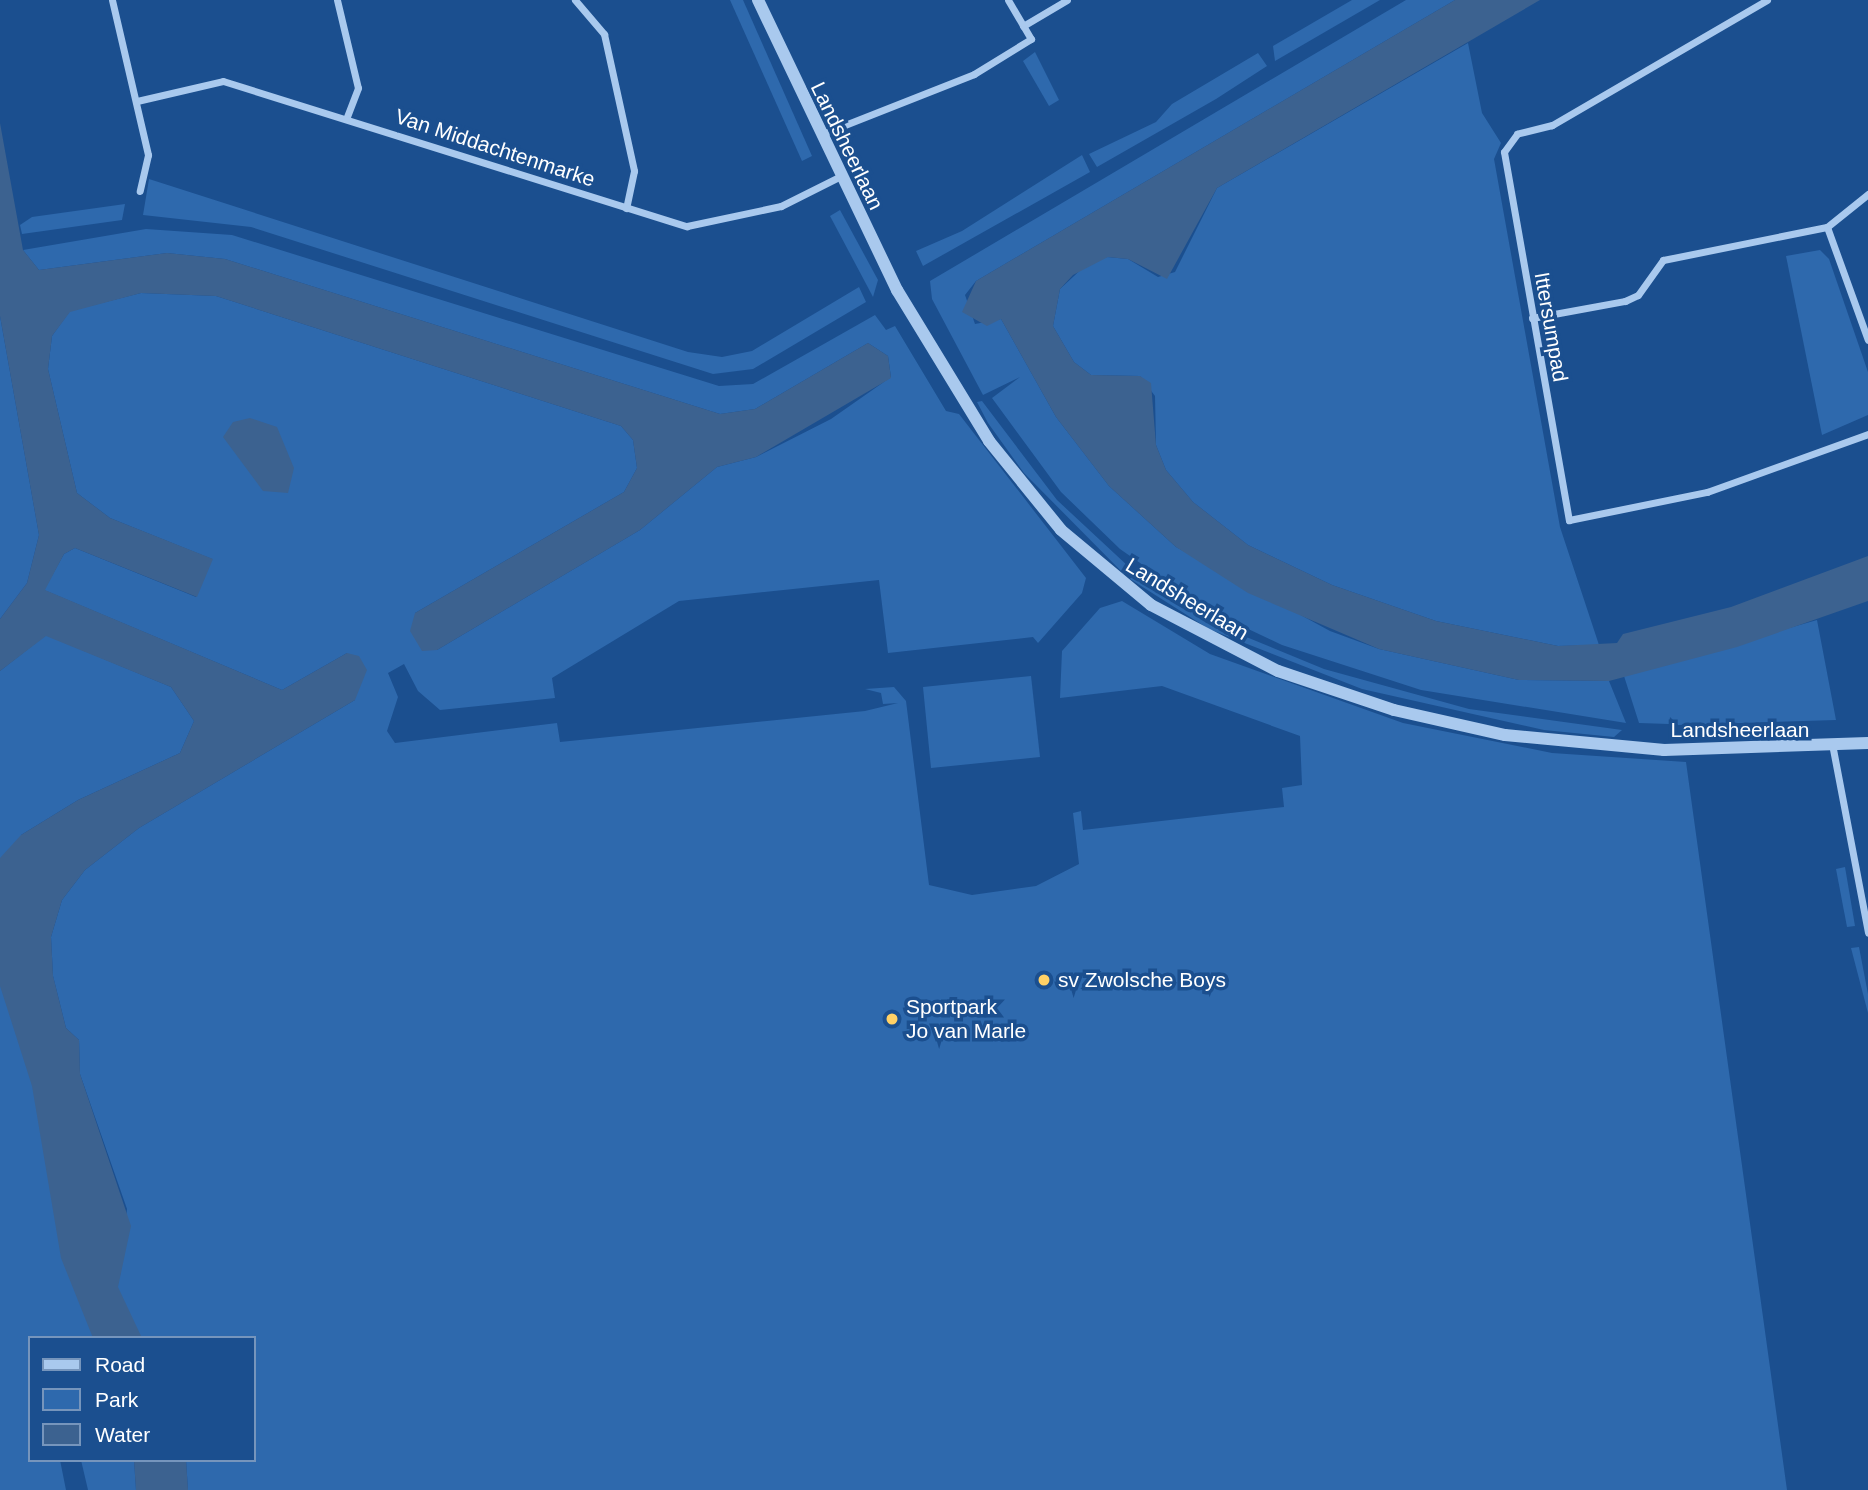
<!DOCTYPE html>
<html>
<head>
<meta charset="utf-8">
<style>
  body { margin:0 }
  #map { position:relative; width:1868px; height:1490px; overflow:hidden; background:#1b4f8f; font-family:Helvetica,sans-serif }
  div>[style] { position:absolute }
  .green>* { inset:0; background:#2e69ad }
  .water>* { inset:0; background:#3c6290 }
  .minor>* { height:7px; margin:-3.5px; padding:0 3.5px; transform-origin:3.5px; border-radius:3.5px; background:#a9c9ee }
  .tertiary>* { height:12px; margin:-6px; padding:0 6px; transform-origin:6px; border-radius:6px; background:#a9c9ee }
  .dots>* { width:19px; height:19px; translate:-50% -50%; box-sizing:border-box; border:4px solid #1b4f8f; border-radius:50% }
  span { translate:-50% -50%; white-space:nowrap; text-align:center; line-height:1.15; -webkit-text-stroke:7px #1b4f8f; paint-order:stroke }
  .street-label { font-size:21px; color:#fff }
  .poi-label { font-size:21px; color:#fff }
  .left { translate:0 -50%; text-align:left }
  .legend { position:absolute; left:28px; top:1336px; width:228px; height:126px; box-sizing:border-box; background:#1b4f8f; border:2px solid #7695bc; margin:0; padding:9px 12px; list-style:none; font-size:21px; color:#fff }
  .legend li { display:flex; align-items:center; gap:14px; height:35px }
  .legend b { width:35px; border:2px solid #7695bc }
</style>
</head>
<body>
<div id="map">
  <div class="green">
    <i style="clip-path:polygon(730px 0,743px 0,812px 156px,802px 161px)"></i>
    <i style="clip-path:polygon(1352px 0,1380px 0,1275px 61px,1273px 46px)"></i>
    <i style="clip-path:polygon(1406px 0,1455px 0,976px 281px,965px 295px,975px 324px,1001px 319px,1056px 417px,1109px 486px,1176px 547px,1330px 631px,1379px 649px,1519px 680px,1609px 681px,1626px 723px,1421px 690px,1282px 645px,1206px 609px,1120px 549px,1061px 492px,992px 398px,1020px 377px,983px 395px,932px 299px,930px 281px)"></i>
    <i style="clip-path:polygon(1468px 43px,1482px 113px,1501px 143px,1494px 159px,1560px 527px,1599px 645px,1558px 646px,1436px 621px,1332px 585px,1248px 545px,1193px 502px,1166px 470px,1156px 445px,1155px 396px,1140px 376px,1091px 375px,1074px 362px,1053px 326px,1060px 289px,1087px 264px,1107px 257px,1128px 259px,1158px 277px,1175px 272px,1217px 188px)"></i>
    <i style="clip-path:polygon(1035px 52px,1059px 100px,1049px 106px,1023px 61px)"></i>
    <i style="clip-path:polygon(1258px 53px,1267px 66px,1216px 99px,1097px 167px,1089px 154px,1156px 122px,1172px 104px)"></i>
    <i style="clip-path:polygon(1082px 155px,1090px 172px,923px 266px,916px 251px,962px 231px)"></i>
    <i style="clip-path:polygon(149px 179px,688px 352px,722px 357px,752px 351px,859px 287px,866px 302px,753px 369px,713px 374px,251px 227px,143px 215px)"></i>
    <i style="clip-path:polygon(125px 204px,122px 220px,22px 234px,20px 225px,32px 217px)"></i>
    <i style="clip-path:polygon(840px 210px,878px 280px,873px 297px,830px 216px)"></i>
    <i style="clip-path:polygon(146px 229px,232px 235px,719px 386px,753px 384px,875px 315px,886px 330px,895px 326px,946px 411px,959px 414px,1086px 578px,1082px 593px,1038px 643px,1033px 637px,888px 653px,879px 580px,679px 601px,552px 678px,555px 698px,440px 710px,418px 691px,404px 664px,388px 673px,398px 697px,387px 731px,395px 743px,557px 723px,560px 742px,865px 711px,898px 703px,883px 704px,881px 693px,865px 689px,894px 687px,906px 701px,929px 885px,972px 895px,1036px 886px,1079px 864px,1073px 813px,1081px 811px,1083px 830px,1284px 807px,1282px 788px,1302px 785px,1300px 736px,1162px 686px,1060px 698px,1062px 651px,1100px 608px,1122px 601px,1210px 654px,1403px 723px,1552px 753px,1686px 762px,1787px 1490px,188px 1490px,186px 1460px,254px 1460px,254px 1338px,30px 1338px,30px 1460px,60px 1460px,66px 1490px,0 1490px,0 671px,46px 635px,171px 687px,194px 721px,180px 753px,78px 800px,21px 835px,120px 1276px,127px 1209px,80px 1074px,79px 1040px,66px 1028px,53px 976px,51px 937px,62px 900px,85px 870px,139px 828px,355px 700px,347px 653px,282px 690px,44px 590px,64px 554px,75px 548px,196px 597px,212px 559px,110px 518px,77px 493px,48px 369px,52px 336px,70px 311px,141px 293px,216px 296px,621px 426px,633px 440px,637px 468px,624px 492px,415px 613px,437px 650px,640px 530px,717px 467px,756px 457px,831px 419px,891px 377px,888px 356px,868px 343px,755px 409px,720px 414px,225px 259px,167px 253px,39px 270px,23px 250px)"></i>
    <i style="clip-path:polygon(1820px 250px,1829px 259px,1868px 372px,1868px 415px,1822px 435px,1786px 256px)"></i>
    <i style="clip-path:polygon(0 316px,39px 535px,27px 583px,0 619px)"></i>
    <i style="clip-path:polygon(982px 401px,1057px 500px,1129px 567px,1124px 574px,1024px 473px,988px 423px,977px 402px)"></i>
    <i style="clip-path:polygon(1135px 572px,1217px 625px,1324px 669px,1469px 709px,1622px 730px,1614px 737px,1544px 730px,1362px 689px,1209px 629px,1130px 579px)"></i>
    <i style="clip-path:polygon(1817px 620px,1836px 720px,1678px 725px,1670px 717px,1669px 724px,1639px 723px,1624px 676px)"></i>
    <i style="clip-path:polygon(1031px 676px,1040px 757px,931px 768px,923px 687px)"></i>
    <i style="clip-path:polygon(1804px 730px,1803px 739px,1675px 740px,1675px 735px)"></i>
    <i style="clip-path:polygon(1845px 867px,1855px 926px,1847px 927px,1836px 869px)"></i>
    <i style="clip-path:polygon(1859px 947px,1868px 994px,1868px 1013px,1851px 948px)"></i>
    <i style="clip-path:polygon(81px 1460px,134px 1460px,136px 1490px,88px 1490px)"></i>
  </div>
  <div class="water">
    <i style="clip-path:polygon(1455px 0,1540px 0,1217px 188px,1167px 279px,1128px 259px,1108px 257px,1073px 275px,1060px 289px,1053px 326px,1074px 362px,1091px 375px,1140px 376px,1151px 383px,1156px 445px,1166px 470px,1193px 502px,1248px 545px,1332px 585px,1436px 621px,1558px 646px,1617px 643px,1623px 634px,1731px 607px,1868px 556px,1868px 601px,1737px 647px,1609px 681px,1519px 680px,1379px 649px,1248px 593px,1176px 547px,1109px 486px,1056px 417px,1001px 319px,987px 326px,962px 312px,976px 281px)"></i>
    <i style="clip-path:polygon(0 123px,23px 250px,39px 270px,167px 253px,225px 259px,720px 414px,755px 409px,868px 343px,888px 356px,891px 378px,756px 457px,717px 467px,640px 530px,437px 650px,422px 651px,410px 631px,415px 613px,624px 492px,637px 468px,633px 440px,621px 426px,216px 296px,141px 293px,70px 312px,52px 336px,48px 369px,77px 493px,110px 518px,213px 559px,197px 597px,75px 548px,64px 554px,45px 590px,282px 690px,347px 653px,359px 656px,367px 670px,355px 700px,139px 828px,85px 870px,62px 900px,51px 937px,53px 976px,66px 1028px,79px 1040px,80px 1074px,131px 1226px,118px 1287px,142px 1338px,93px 1338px,61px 1258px,32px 1086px,0 986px,0 858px,21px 835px,78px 800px,180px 753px,194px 721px,171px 687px,46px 636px,0 671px,0 619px,27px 583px,39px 535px,0 316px)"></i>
    <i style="clip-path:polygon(250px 418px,277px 427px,294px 468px,288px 493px,263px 491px,223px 437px,233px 422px)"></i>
    <i style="clip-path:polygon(134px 1460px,186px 1460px,188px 1490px,136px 1490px)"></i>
  </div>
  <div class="minor">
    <i style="left:112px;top:0;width:159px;rotate:76.9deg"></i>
    <i style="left:148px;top:155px;width:37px;rotate:103deg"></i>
    <i style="left:337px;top:0;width:90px;rotate:76.6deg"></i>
    <i style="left:358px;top:88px;width:33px;rotate:111deg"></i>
    <i style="left:575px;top:0;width:45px;rotate:49.5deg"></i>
    <i style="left:604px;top:34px;width:140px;rotate:77.6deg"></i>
    <i style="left:634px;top:171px;width:38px;rotate:102deg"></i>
    <i style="left:1767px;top:0;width:249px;rotate:149.8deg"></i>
    <i style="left:1552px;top:125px;width:36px;rotate:166deg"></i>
    <i style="left:1517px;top:134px;width:22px;rotate:126deg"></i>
    <i style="left:1504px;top:152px;width:374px;rotate:80deg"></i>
    <i style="left:1569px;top:520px;width:141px;rotate:-11.5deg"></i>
    <i style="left:1707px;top:492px;width:171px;rotate:-19.8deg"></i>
    <i style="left:1023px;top:26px;width:51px;rotate:-30.6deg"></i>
    <i style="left:137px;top:101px;width:88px;rotate:-13.1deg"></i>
    <i style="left:223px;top:81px;width:486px;rotate:17.4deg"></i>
    <i style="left:687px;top:226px;width:96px;rotate:-12deg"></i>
    <i style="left:781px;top:206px;width:65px;rotate:-26.6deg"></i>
    <i style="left:822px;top:134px;width:163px;rotate:-21.5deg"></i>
    <i style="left:974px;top:74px;width:67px;rotate:-31.6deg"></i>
    <i style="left:1031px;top:39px;width:45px;rotate:-120.5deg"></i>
    <i style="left:1827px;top:227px;width:120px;rotate:70.1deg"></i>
    <i style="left:1532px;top:318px;width:95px;rotate:-10.4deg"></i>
    <i style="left:1625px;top:301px;width:14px;rotate:-25deg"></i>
    <i style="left:1638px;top:295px;width:43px;rotate:-54.5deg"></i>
    <i style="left:1663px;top:260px;width:167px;rotate:-11.4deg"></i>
    <i style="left:1827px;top:227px;width:53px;rotate:-38.8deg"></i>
    <i style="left:1833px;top:749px;width:187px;rotate:79.2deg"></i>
  </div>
  <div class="tertiary">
    <i style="left:758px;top:0;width:322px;rotate:64.4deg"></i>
    <i style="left:897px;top:290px;width:177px;rotate:58.6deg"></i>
    <i style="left:989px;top:441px;width:114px;rotate:51deg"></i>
    <i style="left:1061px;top:530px;width:117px;rotate:39.8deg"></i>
    <i style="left:1151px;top:605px;width:143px;rotate:27.5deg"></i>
    <i style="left:1278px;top:671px;width:122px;rotate:18.6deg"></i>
    <i style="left:1394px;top:710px;width:114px;rotate:12.7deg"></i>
    <i style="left:1505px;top:735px;width:160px;rotate:5.4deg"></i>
    <i style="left:1664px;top:750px;width:204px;rotate:-2deg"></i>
  </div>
  <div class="dots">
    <i style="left:1044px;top:980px;background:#ffd166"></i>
    <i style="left:892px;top:1019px;background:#ffd166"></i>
  </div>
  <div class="street-label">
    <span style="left:847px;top:146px;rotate:64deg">Landsheerlaan</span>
    <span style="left:495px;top:148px;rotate:18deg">Van Middachtenmarke</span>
    <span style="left:1551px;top:327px;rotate:80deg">Ittersumpad</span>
    <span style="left:1187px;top:599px;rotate:31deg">Landsheerlaan</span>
    <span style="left:1740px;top:730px">Landsheerlaan</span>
  </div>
  <div class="poi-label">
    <span class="left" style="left:1058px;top:980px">sv Zwolsche Boys</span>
    <span class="left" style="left:906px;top:1019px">Sportpark<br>Jo van Marle</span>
  </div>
  <ul class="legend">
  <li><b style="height:9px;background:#a9c9ee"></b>Road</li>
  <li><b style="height:19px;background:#2e69ad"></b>Park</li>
  <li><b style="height:19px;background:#3c6290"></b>Water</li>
  </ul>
</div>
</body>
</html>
